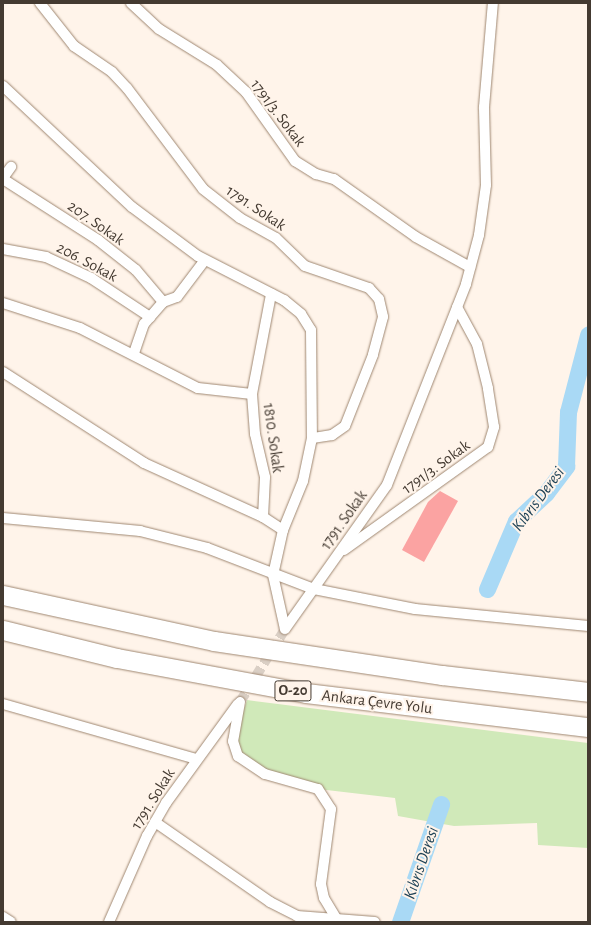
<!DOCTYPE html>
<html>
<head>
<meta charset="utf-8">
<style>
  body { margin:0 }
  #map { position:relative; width:591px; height:925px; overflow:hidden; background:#fff4ea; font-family:"Alegreya Sans",sans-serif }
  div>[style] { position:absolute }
  .green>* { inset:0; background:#d0e9b9 }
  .river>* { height:17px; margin:-8.5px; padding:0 8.5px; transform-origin:8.5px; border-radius:8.5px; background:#a9d9f5 }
  .building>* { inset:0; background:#fba3a2 }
  .street-tunnel>* { height:10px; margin-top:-5px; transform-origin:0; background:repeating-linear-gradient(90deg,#dacfc5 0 10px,transparent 0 15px) }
  .roads { filter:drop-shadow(0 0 1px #9f8771) drop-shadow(0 0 1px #9f8771) }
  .street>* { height:10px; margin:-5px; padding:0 5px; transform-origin:5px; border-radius:5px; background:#fff }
  .highway>* { height:19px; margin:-9.5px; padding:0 9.5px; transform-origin:9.5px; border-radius:9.5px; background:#fff }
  span { translate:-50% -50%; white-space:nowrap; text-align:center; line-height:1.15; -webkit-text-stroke:4px #fff4ea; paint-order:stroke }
  .shield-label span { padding:1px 3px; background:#fff4ea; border:1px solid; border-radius:3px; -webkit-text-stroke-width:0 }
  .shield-label { font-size:15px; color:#443a31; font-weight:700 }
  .street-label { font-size:16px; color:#443a31 }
  .water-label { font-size:17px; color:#1f4357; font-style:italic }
  .frame { position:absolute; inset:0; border:4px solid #443a31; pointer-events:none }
</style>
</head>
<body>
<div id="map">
  <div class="green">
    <i style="clip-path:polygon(247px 700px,588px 743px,588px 848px,538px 845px,537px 823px,454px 826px,398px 816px,395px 798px,318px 789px,247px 765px,233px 741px)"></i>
  </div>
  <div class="river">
    <i style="left:487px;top:589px;width:74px;rotate:-66.9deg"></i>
    <i style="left:516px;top:521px;width:41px;rotate:-43deg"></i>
    <i style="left:546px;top:493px;width:34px;rotate:-53deg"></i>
    <i style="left:566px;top:466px;width:54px;rotate:-87.9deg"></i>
    <i style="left:568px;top:412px;width:80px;rotate:-75.4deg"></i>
    <i style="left:400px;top:922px;width:125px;rotate:-70.8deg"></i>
  </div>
  <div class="building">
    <i style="clip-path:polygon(440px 491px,458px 501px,424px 562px,402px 550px,428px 502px)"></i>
  </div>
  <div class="street-tunnel">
    <i style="left:240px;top:702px;width:86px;rotate:-58.3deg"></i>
  </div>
  <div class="roads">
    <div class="street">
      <i style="left:40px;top:3px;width:55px;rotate:51.7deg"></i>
      <i style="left:74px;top:46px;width:46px;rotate:34.4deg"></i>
      <i style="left:112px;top:72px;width:22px;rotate:47deg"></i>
      <i style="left:127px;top:88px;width:126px;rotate:53deg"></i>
      <i style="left:203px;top:189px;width:47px;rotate:38.1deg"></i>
      <i style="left:240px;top:218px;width:41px;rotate:29.1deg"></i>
      <i style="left:276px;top:238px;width:40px;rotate:44deg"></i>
      <i style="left:305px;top:266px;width:68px;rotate:19deg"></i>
      <i style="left:369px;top:288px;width:15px;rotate:48deg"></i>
      <i style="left:379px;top:299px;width:18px;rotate:77deg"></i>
      <i style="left:383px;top:317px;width:39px;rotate:105deg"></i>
      <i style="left:373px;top:355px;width:76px;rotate:111.5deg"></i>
      <i style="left:345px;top:426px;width:16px;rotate:145deg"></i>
      <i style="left:332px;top:435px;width:20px;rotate:171deg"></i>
      <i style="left:131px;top:3px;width:38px;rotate:43deg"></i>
      <i style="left:159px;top:29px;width:68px;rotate:31.8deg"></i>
      <i style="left:217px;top:65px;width:40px;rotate:43deg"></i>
      <i style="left:246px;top:92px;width:85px;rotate:54.6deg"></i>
      <i style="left:295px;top:161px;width:25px;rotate:32deg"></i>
      <i style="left:316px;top:174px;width:19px;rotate:16deg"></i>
      <i style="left:334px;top:179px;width:100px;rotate:35.3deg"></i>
      <i style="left:416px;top:237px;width:62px;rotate:29.1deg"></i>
      <i style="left:3px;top:86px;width:177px;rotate:43.2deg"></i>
      <i style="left:132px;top:207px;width:82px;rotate:36.6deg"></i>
      <i style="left:198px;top:256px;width:97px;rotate:27.1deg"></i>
      <i style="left:284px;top:300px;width:22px;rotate:39deg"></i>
      <i style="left:301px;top:314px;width:19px;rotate:58deg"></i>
      <i style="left:311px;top:330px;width:108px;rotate:89.5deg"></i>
      <i style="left:312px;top:438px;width:44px;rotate:101.8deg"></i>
      <i style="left:303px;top:481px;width:53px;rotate:112.2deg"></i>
      <i style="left:283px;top:530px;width:46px;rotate:102.5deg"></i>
      <i style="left:273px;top:575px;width:55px;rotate:77.5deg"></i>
      <i style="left:3px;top:178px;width:14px;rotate:-54deg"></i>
      <i style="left:3px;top:179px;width:113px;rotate:32.7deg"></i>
      <i style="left:98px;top:240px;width:48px;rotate:38.3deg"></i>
      <i style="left:136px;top:270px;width:42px;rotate:49.8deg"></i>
      <i style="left:3px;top:249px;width:44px;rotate:10.5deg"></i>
      <i style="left:46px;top:257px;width:50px;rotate:25deg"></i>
      <i style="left:91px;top:278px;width:71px;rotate:33.5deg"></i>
      <i style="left:3px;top:303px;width:81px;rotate:18deg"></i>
      <i style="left:80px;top:328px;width:132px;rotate:27deg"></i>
      <i style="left:198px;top:388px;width:54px;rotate:6.3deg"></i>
      <i style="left:134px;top:353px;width:31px;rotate:-71deg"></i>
      <i style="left:144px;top:324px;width:29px;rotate:-49deg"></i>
      <i style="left:163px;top:302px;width:15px;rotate:-20deg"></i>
      <i style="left:177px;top:297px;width:46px;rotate:-52.9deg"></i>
      <i style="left:3px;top:372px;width:168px;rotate:32.8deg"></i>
      <i style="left:144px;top:463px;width:131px;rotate:24.4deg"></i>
      <i style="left:263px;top:517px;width:24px;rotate:33deg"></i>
      <i style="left:263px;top:517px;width:40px;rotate:-87.1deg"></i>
      <i style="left:265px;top:477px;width:44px;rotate:-103.1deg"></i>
      <i style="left:255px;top:434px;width:40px;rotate:-94.3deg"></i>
      <i style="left:252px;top:394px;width:102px;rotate:-79.2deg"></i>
      <i style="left:3px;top:518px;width:138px;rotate:5.4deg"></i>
      <i style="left:140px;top:531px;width:69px;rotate:14.2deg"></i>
      <i style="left:207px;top:548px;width:115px;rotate:21deg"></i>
      <i style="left:314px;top:589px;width:103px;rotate:11.2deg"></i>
      <i style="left:415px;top:609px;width:174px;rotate:5.6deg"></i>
      <i style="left:344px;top:550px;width:177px;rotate:-35.6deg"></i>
      <i style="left:488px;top:447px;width:21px;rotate:-73deg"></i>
      <i style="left:494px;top:427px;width:39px;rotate:-99deg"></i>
      <i style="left:488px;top:388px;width:45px;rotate:-104deg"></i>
      <i style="left:477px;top:344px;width:42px;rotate:-118.4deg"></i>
      <i style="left:285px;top:629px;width:176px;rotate:-54.7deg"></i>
      <i style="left:387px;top:485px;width:216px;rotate:-68.5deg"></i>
      <i style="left:466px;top:284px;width:51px;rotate:-75.1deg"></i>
      <i style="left:479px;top:235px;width:50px;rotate:-82deg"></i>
      <i style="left:486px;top:185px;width:78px;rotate:-91.5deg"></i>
      <i style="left:484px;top:107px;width:104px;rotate:-85.1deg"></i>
      <i style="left:240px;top:702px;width:40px;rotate:100deg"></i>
      <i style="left:233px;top:741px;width:16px;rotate:72deg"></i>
      <i style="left:238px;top:756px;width:32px;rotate:34deg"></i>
      <i style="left:265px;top:774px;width:55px;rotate:15.8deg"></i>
      <i style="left:318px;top:789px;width:24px;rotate:57deg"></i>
      <i style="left:331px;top:809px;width:76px;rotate:97.6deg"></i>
      <i style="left:321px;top:884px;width:14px;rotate:78deg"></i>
      <i style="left:324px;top:898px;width:26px;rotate:59deg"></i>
      <i style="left:3px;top:704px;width:201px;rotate:15.9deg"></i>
      <i style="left:155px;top:822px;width:140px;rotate:34.8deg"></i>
      <i style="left:270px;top:902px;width:30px;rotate:27deg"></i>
      <i style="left:297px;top:916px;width:78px;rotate:4.4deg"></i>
      <i style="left:3px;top:917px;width:9px;rotate:32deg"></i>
      <i style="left:109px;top:922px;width:94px;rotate:-66.2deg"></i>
      <i style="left:147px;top:836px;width:38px;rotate:-60deg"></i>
      <i style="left:166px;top:803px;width:122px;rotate:-54deg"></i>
    </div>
    <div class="highway">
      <i style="left:3px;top:595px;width:216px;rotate:12.3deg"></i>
      <i style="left:214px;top:641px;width:231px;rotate:8.5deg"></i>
      <i style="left:442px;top:675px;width:147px;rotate:6.6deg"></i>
      <i style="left:3px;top:630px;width:117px;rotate:13.8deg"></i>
      <i style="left:117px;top:658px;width:192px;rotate:10.5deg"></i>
      <i style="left:306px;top:693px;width:284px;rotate:6.9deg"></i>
    </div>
  </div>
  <div class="shield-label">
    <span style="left:293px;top:691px">O-20</span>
  </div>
  <div class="street-label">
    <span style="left:278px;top:113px;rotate:53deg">1791/3. Sokak</span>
    <span style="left:256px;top:208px;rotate:34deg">1791. Sokak</span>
    <span style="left:96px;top:223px;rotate:35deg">207. Sokak</span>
    <span style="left:87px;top:262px;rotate:28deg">206. Sokak</span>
    <span style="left:273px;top:438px;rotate:82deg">1810. Sokak</span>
    <span style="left:436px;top:467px;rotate:-36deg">1791/3. Sokak</span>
    <span style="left:344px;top:520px;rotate:-55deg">1791. Sokak</span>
    <span style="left:377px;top:702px;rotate:7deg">Ankara Çevre Yolu</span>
    <span style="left:153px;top:799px;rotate:-58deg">1791. Sokak</span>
  </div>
  <div class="water-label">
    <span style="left:538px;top:499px;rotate:-53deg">Kıbrıs Deresi</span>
    <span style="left:421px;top:863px;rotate:-71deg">Kıbrıs Deresi</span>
  </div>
  <div class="frame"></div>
</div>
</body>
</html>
